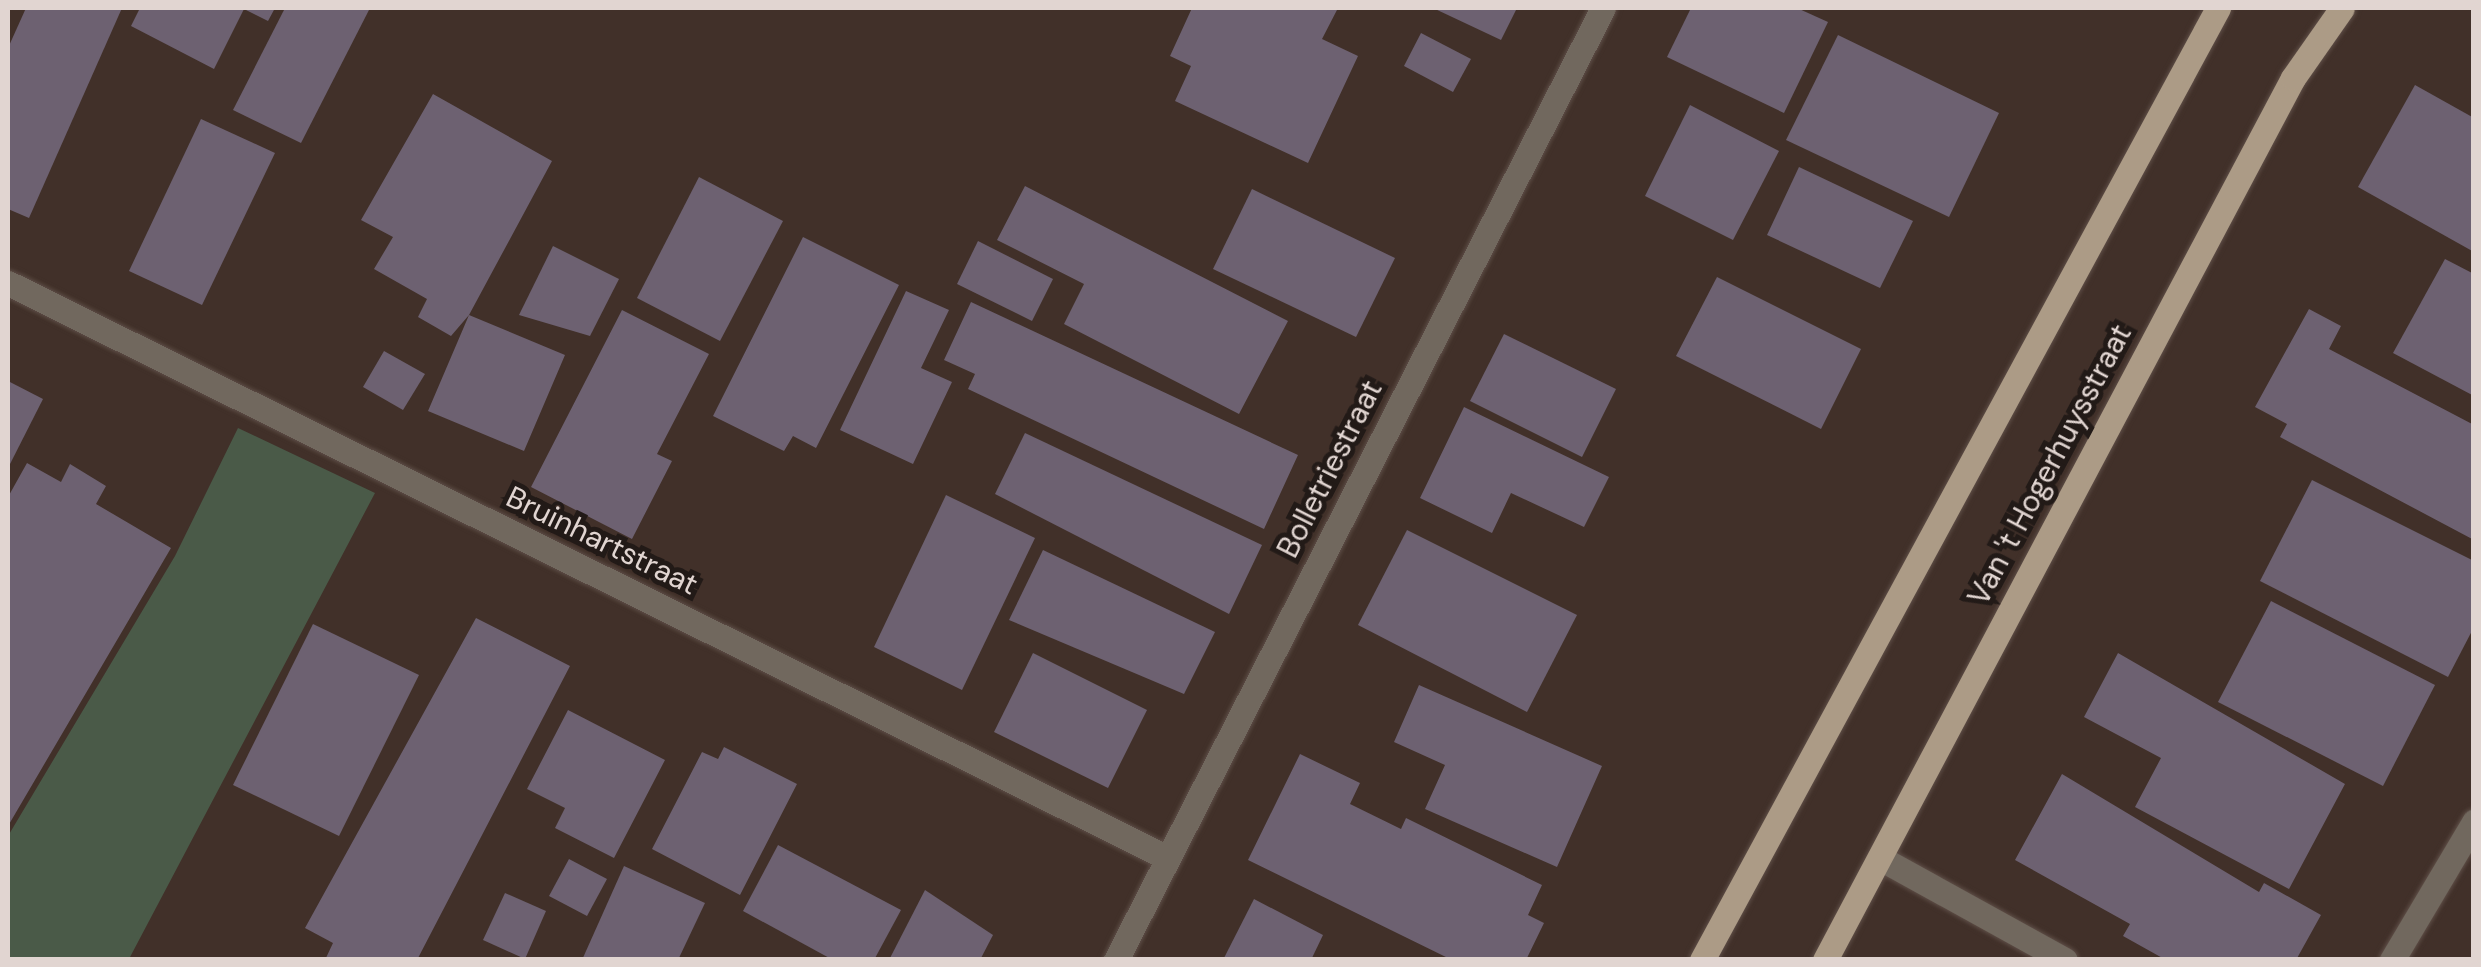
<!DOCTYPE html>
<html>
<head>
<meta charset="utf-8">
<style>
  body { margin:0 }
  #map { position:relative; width:2481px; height:967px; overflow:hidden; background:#413029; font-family:"DM Sans",sans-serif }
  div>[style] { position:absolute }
  .green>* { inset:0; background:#4a5a48 }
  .building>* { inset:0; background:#6d6171 }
  .roads { filter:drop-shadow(0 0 2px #5e4e47) drop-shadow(0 0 2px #5e4e47) }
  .minor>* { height:25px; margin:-12.5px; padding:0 12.5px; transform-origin:12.5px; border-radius:12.5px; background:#71685e }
  .major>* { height:25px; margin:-12.5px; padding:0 12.5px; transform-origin:12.5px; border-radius:12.5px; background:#ac9b86 }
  span { translate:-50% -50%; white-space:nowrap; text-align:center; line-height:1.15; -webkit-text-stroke:10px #221a17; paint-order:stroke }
  .street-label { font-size:30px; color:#e1d5d1 }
  .frame { position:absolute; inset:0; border:10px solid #e1d5d1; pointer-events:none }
</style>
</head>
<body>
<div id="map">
  <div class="green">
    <i style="clip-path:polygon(238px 428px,375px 493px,129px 959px,8px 959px,8px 836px,175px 556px)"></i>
  </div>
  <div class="building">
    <i style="clip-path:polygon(26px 8px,122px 8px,29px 218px,8px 209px,8px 48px)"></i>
    <i style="clip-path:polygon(140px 8px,275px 8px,268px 21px,244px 9px,214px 69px,131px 26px)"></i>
    <i style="clip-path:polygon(285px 8px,370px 8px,301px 143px,233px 110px)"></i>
    <i style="clip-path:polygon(1192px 8px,1338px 8px,1322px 39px,1358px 56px,1308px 163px,1175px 101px,1191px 66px,1170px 56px)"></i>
    <i style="clip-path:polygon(1433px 8px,1517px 8px,1501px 40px)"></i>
    <i style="clip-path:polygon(1691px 8px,1797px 8px,1828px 22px,1784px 113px,1667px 57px)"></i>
    <i style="clip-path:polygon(1421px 33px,1471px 59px,1453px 92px,1404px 66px)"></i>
    <i style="clip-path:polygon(1838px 35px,1999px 113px,1949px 217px,1786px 140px)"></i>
    <i style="clip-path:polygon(2415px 85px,2474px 118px,2474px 252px,2358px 187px)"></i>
    <i style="clip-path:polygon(433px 94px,552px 161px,469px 315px,565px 355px,524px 451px,428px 411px,469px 315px,451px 336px,418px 317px,427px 299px,374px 269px,393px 237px,361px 220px)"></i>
    <i style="clip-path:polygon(1690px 105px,1779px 151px,1733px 240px,1645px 196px)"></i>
    <i style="clip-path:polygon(201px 119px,275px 153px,202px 305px,129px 271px)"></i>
    <i style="clip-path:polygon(1799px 167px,1913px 221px,1880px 288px,1767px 235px)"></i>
    <i style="clip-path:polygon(699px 177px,783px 221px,720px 341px,637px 298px)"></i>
    <i style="clip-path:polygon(1025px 186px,1288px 321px,1239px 414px,1064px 324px,1084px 284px,997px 240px)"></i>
    <i style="clip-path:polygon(1252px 189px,1395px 258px,1356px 337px,1213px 269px)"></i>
    <i style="clip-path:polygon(803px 237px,899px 285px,816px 448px,793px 436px,784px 451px,713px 416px)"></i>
    <i style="clip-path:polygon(978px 241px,1053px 279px,1032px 321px,957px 284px)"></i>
    <i style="clip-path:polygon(553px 246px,619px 279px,590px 336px,519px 315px)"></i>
    <i style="clip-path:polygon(2445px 259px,2474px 274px,2474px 396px,2393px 353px)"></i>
    <i style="clip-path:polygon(1717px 277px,1861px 349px,1821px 429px,1676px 356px)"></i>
    <i style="clip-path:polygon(906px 291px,949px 310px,921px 368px,952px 382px,913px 464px,840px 430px)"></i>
    <i style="clip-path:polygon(971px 302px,1298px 455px,1264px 529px,968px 389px,975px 374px,944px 360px)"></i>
    <i style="clip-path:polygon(2309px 309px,2341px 326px,2329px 349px,2474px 425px,2474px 540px,2280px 437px,2287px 424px,2255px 407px)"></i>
    <i style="clip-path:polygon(622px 310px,709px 354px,657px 454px,672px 461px,632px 539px,531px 487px)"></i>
    <i style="clip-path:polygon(1504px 334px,1616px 389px,1582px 457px,1470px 401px)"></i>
    <i style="clip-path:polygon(384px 351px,425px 374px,403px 410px,363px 387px)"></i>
    <i style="clip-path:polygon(8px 381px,43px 399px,8px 468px)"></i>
    <i style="clip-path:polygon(1464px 407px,1609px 477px,1584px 527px,1511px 493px,1492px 533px,1420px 498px)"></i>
    <i style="clip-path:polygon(1025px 433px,1262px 545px,1229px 614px,995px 494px)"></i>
    <i style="clip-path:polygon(27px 463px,61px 482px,70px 464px,106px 486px,96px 504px,171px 548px,8px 826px,8px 497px)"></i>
    <i style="clip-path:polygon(2312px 480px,2474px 561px,2474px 627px,2448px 677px,2260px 581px)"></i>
    <i style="clip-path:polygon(946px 495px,1035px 538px,962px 690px,874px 647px)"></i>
    <i style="clip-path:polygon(1407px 530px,1577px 615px,1527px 712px,1358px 625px)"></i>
    <i style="clip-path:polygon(1043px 550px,1215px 632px,1184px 694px,1009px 620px)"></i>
    <i style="clip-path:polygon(2271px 601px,2435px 685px,2383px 786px,2218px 702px)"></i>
    <i style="clip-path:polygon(476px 618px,570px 666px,417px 960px,325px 960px,333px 943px,305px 928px)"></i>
    <i style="clip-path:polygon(313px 624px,419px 675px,339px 836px,233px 785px)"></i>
    <i style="clip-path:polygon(1033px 653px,1147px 710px,1108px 788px,994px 732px)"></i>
    <i style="clip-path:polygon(2118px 653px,2345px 784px,2289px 889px,2135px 807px,2161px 758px,2084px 717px)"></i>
    <i style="clip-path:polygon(1419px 685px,1602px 766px,1557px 867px,1425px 809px,1445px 765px,1394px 742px)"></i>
    <i style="clip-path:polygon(568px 710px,665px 760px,614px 858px,555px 828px,565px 808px,527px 789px)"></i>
    <i style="clip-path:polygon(724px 747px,797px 784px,740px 895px,652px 849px,702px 752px,718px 759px)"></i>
    <i style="clip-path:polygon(1300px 754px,1360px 783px,1350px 804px,1401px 829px,1406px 818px,1542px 885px,1528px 915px,1544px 923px,1526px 960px,1452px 960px,1248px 860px)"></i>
    <i style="clip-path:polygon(2062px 774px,2259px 892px,2264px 883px,2321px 915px,2296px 960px,2166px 960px,2123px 936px,2130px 924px,2015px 860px)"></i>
    <i style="clip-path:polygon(778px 845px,901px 910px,874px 960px,833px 960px,743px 911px)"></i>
    <i style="clip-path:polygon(569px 859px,607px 879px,587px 916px,549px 896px)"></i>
    <i style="clip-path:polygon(624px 866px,705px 903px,678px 960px,582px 960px)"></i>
    <i style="clip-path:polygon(925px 890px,993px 935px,980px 960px,889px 960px)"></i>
    <i style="clip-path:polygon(505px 893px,546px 911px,525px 959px,483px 940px)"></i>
    <i style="clip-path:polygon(1254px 899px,1323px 935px,1311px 960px,1223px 960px)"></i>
  </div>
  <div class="roads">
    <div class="minor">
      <i style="left:8px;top:283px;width:1295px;rotate:26.37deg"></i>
      <i style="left:1880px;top:858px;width:211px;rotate:28.9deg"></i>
      <i style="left:1116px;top:960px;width:1069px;rotate:-62.91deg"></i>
      <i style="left:2392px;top:960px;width:161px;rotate:-59.3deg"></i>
    </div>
    <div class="major">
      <i style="left:1702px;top:960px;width:1083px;rotate:-61.54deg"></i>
      <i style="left:1825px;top:960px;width:998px;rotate:-62.05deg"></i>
      <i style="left:2293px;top:78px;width:85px;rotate:-55deg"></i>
    </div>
  </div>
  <div class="street-label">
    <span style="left:2050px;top:465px;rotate:-62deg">Van 't Hogerhuysstraat</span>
    <span style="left:1330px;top:469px;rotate:-63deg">Bolletriestraat</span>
    <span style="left:602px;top:541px;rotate:26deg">Bruinhartstraat</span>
  </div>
  <div class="frame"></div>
</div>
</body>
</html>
